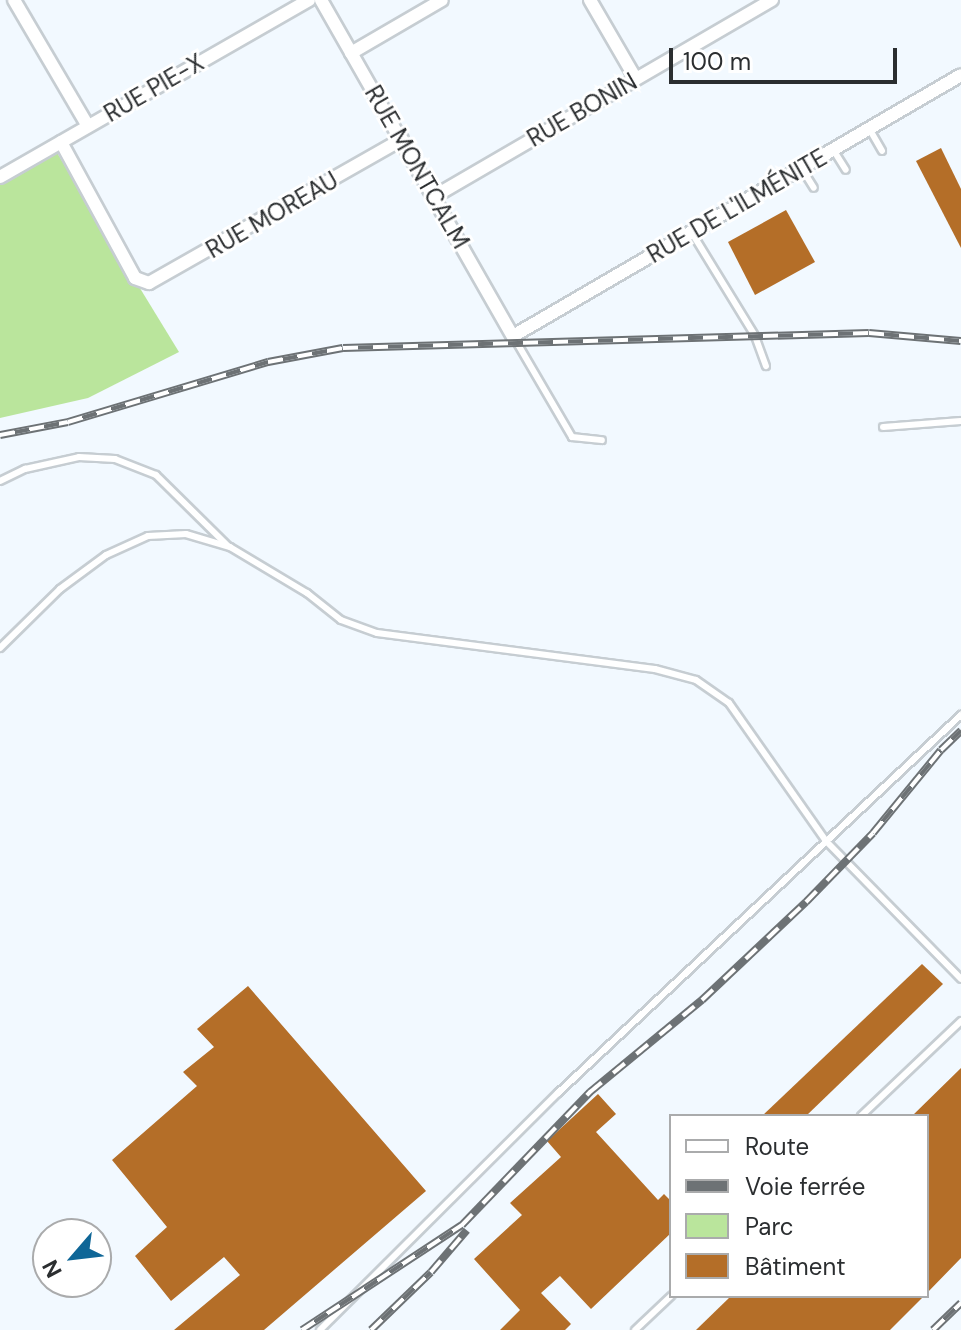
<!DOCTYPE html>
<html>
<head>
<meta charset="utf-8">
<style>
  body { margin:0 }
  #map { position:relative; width:961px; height:1330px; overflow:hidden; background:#f2f9ff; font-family:"DM Sans",sans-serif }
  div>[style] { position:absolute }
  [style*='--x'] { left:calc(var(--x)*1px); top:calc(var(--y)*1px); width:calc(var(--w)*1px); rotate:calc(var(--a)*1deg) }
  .green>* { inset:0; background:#bae59c }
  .building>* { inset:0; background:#b46e28 }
  .roads { filter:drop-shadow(2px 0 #c6cdd2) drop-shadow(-2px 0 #c6cdd2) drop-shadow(0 2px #c6cdd2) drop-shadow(0 -2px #c6cdd2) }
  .lane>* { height:6px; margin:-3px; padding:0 3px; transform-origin:3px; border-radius:3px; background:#fff }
  .street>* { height:12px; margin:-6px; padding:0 6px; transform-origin:6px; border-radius:6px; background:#fff }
  .rail>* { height:8px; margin-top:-4px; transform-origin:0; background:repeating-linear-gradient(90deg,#fff 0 15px,#6d7275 0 30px); box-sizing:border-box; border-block:2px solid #6d7275 }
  span { translate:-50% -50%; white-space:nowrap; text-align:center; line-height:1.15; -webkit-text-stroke:6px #fff; paint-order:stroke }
  .street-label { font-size:24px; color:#2b2e30 }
  .legend { position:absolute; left:669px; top:1114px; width:260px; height:184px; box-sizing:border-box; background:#fff; border:2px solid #aaabac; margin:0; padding:10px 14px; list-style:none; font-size:24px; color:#2b2e30 }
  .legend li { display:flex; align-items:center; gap:16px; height:40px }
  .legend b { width:40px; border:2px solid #aaabac }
  .north { position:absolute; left:32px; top:1218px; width:80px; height:80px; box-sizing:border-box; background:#fff; border:2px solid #aaabac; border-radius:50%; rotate:242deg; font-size:22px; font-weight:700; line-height:32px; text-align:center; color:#2b2e30 }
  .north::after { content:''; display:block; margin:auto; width:28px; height:36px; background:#0f6697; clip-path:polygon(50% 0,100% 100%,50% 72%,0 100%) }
  .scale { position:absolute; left:669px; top:48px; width:228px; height:36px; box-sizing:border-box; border:4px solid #2b2e30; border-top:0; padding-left:10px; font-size:24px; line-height:28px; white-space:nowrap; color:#2b2e30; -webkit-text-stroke:6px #fff; paint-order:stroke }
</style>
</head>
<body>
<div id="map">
  <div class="green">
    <i style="clip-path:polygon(53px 146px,179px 352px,88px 398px,0 418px,0 178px)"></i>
  </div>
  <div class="building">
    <i style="clip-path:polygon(941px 148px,961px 189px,961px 248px,916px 161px)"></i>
    <i style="clip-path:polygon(786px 210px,815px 262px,755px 295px,728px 242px)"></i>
    <i style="clip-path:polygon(922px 964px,943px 984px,806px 1116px,762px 1116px)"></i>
    <i style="clip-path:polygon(248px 986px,426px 1191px,264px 1330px,174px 1330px,240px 1275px,224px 1257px,171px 1301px,135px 1256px,167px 1227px,112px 1160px,197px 1086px,183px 1072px,214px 1047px,197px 1029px)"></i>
    <i style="clip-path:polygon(961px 1068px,961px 1258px,927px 1293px,927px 1116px,912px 1116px)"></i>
    <i style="clip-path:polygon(598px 1094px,616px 1114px,596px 1132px,658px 1200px,664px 1194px,671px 1201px,671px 1233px,591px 1309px,560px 1276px,541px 1293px,571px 1324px,565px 1330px,500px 1330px,520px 1310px,474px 1259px,522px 1215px,510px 1203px,561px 1157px,547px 1141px)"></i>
    <i style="clip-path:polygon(731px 1296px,924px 1296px,890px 1330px,696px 1330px)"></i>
  </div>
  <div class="roads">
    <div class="lane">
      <i style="--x:870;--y:130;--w:24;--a:60"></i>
      <i style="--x:834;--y:151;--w:22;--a:58"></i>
      <i style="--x:802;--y:169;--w:22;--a:58"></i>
      <i style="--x:692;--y:233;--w:121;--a:58.5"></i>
      <i style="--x:755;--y:336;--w:32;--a:70"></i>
      <i style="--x:513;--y:336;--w:117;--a:59.7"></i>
      <i style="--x:572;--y:437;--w:30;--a:6"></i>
      <i style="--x:883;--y:427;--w:78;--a:-4.4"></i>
      <i style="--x:0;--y:481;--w:28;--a:-26"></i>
      <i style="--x:25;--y:469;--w:55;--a:-12.5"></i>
      <i style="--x:79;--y:457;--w:36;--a:3"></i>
      <i style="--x:115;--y:459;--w:44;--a:21.3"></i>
      <i style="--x:156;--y:475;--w:100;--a:44.6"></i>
      <i style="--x:0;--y:648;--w:84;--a:-44.5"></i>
      <i style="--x:60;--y:589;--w:57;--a:-36.5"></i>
      <i style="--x:106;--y:555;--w:46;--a:-24.3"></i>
      <i style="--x:148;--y:536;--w:38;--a:-3"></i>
      <i style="--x:186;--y:534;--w:46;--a:16.5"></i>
      <i style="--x:230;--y:547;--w:90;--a:30.9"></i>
      <i style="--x:307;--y:593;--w:43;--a:38.5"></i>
      <i style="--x:341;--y:620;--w:38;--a:20"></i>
      <i style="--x:377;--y:633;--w:280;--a:7.4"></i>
      <i style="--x:655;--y:669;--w:42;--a:15"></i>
      <i style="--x:696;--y:680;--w:40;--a:34.9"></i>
      <i style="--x:729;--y:703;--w:169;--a:54.9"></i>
      <i style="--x:826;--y:841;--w:193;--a:45.6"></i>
      <i style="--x:861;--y:1116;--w:138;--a:-43.5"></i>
      <i style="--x:320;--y:1330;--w:336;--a:-44.9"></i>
      <i style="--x:558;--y:1093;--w:553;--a:-43.17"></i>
      <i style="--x:635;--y:1330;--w:50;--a:-43.4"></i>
    </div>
    <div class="street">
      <i style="--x:14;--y:0;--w:146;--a:59.6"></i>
      <i style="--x:321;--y:0;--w:387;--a:60.3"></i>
      <i style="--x:513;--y:336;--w:518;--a:-30.22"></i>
      <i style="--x:590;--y:0;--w:91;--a:59.8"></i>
      <i style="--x:351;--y:53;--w:105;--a:-30.2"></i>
      <i style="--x:61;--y:142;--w:155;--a:61.4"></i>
      <i style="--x:135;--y:278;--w:15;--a:20"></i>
      <i style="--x:149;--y:283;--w:291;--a:-29.6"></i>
      <i style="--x:0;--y:177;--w:356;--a:-29.8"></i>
      <i style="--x:435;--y:196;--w:390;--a:-30.2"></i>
    </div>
  </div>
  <div class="rail">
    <i style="--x:0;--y:435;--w:69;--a:-10.8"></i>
    <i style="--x:68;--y:422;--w:209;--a:-16.7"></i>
    <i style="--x:268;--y:362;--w:76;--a:-10.6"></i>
    <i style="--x:343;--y:348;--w:526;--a:-1.63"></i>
    <i style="--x:869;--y:333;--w:92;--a:5"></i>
    <i style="--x:302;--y:1330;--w:191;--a:-33.3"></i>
    <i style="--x:462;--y:1225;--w:185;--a:-46.1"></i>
    <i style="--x:590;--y:1092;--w:145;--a:-39.4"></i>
    <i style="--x:702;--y:1000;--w:143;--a:-43.3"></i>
    <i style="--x:806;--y:902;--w:96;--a:-45.8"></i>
    <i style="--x:873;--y:833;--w:107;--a:-50.7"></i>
    <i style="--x:941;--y:750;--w:28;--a:-44"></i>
    <i style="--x:371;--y:1330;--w:83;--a:-44"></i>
    <i style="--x:431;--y:1272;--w:55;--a:-49.4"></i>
    <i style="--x:933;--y:1330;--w:39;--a:-44"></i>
  </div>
  <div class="street-label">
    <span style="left:154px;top:88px;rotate:-30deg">RUE PIE-X</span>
    <span style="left:582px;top:110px;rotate:-30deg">RUE BONIN</span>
    <span style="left:417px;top:167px;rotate:60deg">RUE MONTCALM</span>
    <span style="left:737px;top:206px;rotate:-30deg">RUE DE L'ILMÉNITE</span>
    <span style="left:272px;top:215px;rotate:-30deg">RUE MOREAU</span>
  </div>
  <ul class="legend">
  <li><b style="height:10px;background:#fff"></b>Route</li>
  <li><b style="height:10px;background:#6d7275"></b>Voie ferrée</li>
  <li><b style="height:22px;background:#bae59c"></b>Parc</li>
  <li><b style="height:22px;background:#b46e28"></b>Bâtiment</li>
  </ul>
  <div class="north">N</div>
  <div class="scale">100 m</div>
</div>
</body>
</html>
